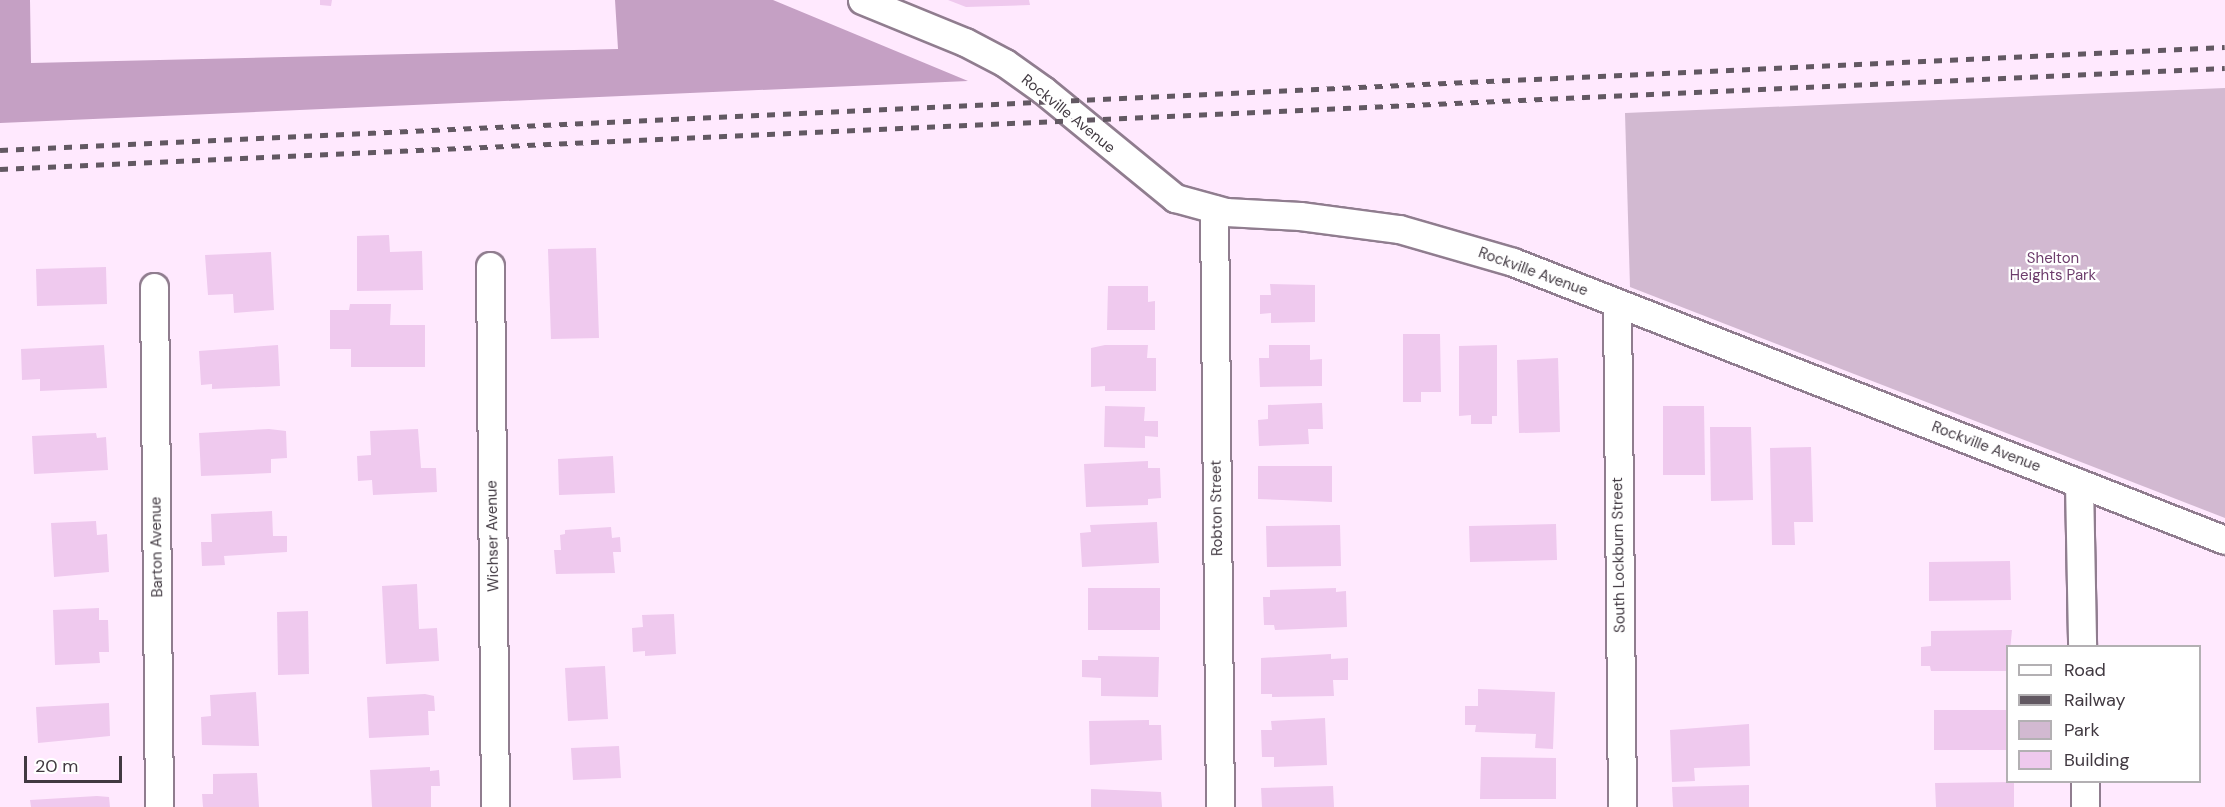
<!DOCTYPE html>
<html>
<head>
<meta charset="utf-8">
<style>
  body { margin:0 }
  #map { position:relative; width:2225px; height:807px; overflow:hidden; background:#ffe9fe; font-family:"DM Sans",sans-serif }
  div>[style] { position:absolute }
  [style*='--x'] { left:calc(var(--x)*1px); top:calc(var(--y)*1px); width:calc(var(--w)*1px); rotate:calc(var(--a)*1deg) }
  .green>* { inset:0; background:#d2b9d1 }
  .forest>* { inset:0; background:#c5a0c4 }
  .building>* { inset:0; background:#efc9ee }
  .roads { filter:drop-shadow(2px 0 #907d8f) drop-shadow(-2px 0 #907d8f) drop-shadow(0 2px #907d8f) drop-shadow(0 -2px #907d8f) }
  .minor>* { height:27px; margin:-13.5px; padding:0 13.5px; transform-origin:13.5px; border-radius:13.5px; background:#fff }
  .rail>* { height:4.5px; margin-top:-2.25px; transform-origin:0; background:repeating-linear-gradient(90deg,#625862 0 8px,transparent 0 16px) }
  span { translate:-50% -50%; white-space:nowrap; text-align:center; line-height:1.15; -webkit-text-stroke:4.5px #fff; paint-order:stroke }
  .street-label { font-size:15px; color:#413941 }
  .park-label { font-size:15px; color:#6d3d6c }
  .legend { position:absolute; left:2006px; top:645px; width:195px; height:138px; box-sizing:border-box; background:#fff; border:2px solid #b3b0b3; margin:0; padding:8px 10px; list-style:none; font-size:18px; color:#413941 }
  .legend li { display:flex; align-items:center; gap:12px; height:30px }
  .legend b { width:30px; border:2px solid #b3b0b3 }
  .scale { position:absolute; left:24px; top:756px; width:98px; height:27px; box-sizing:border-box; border:3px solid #413941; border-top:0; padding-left:8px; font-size:18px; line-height:21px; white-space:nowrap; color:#413941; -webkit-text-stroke:4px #fff; paint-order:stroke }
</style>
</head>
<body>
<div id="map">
  <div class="green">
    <i style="clip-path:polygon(2225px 88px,2225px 518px,1630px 287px,1625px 113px)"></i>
  </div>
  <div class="forest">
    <i style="clip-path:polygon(0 0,30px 0,31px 63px,618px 49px,615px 0,773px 0,968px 81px,0 123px)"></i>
  </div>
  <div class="building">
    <i style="clip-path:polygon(320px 0,332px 0,331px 6px,320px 5px)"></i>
    <i style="clip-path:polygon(948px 0,1029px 0,1030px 5px,966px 7px)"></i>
    <i style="clip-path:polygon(389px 235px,390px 252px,422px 251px,423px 290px,357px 291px,357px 236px)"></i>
    <i style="clip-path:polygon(596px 248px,599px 338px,551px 339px,548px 249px)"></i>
    <i style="clip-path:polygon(271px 252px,274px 310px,234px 313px,233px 294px,208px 295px,205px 255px)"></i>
    <i style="clip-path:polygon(106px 267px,107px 304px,37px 306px,36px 269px)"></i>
    <i style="clip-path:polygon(1270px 284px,1315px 285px,1315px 322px,1271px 323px,1271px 313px,1260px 314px,1260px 295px,1271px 295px)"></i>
    <i style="clip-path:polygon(1108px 286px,1148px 286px,1148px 302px,1155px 301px,1155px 330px,1107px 330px)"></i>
    <i style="clip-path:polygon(350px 304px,391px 304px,390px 325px,425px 325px,425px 367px,351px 367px,351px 349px,330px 349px,330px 310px,349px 310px)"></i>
    <i style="clip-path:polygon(1403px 334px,1440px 334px,1441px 392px,1421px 392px,1421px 402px,1403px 402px)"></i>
    <i style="clip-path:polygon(104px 345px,107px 388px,40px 391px,40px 379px,22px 380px,21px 349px)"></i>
    <i style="clip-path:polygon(278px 345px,280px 386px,212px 389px,212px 384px,201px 385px,199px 351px)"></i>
    <i style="clip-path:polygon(1105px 345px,1148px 345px,1147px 358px,1156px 358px,1156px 391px,1105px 391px,1105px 386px,1091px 387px,1091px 348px)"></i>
    <i style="clip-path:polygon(1269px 345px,1310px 345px,1310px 360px,1322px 359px,1322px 386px,1260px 387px,1259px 358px,1269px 358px)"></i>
    <i style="clip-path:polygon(1497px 345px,1497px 416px,1492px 416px,1492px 424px,1471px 424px,1471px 415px,1459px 416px,1459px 346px)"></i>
    <i style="clip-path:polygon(1558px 358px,1560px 432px,1519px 433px,1517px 360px)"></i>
    <i style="clip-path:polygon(1322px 403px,1323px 429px,1308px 429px,1309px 444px,1259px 446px,1258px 420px,1268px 419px,1268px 405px)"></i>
    <i style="clip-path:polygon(1105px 406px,1145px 407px,1144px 421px,1158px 421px,1158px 437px,1145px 436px,1145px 448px,1104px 447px)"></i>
    <i style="clip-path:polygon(1663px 406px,1704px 406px,1705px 475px,1663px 475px)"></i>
    <i style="clip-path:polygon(1710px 427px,1751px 427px,1753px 500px,1711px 501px)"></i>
    <i style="clip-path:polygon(269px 429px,286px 431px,287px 458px,271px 459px,271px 473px,201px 476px,199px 433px)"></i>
    <i style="clip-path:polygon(418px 429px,421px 468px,436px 468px,437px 492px,373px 495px,372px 480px,358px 481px,357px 456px,371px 455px,370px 431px)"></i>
    <i style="clip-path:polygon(96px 433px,97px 438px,106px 437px,108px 470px,34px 474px,32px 436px)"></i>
    <i style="clip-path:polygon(1811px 447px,1813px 522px,1794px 522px,1795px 545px,1772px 545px,1770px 448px)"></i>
    <i style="clip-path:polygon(613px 456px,615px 493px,559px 495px,558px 459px)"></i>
    <i style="clip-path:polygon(1148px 461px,1148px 468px,1160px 468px,1161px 498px,1148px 499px,1148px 505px,1086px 507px,1084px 464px)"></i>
    <i style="clip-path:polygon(1258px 466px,1332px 466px,1332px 502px,1258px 499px)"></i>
    <i style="clip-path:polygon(272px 511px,273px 536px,287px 536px,287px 552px,224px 556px,225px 565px,202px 566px,201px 542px,212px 542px,211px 514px)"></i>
    <i style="clip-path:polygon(96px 521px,97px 535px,107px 534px,109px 572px,54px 577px,51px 523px)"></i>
    <i style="clip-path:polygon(1157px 522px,1159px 563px,1082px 567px,1080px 533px,1091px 532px,1090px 525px)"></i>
    <i style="clip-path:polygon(1556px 524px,1557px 560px,1470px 562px,1469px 526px)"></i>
    <i style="clip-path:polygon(1340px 525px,1341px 566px,1267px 567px,1266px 526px)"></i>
    <i style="clip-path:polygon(611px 527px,612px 538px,620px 537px,621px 552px,613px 552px,615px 573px,556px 574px,554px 550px,561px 550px,560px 535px,565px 534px,565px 530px)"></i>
    <i style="clip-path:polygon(2010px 561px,2011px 600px,1929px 601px,1929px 562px)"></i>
    <i style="clip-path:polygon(417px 584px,419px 629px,437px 628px,439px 661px,386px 664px,382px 586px)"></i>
    <i style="clip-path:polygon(1088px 588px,1160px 588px,1160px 630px,1088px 630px)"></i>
    <i style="clip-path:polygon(1336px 588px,1336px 592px,1346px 591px,1347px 627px,1275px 630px,1274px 625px,1264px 625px,1263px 597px,1270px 597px,1270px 590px)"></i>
    <i style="clip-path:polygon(99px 608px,99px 620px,108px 620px,109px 652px,99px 652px,100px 663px,55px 665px,53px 610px)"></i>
    <i style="clip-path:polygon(308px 611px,309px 674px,278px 675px,277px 612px)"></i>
    <i style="clip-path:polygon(674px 614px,676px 654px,645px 656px,645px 651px,633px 652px,632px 628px,643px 627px,642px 615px)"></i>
    <i style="clip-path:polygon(2012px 630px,2008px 671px,1931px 671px,1930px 666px,1921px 666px,1921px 647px,1931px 646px,1931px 631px)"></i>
    <i style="clip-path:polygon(1331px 654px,1331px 659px,1348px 658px,1348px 680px,1333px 680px,1334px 696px,1272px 697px,1272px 694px,1261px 694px,1261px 658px)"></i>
    <i style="clip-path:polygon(1098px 656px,1159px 657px,1158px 697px,1101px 696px,1101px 678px,1082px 677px,1082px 660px,1098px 660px)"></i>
    <i style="clip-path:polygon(605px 666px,608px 719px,568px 721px,565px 668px)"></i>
    <i style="clip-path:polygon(1478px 689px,1555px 692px,1553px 749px,1535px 748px,1536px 734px,1475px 732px,1476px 725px,1465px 725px,1465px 706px,1478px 706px)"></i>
    <i style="clip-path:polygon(256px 692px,259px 746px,202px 745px,201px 717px,211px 716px,210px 695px)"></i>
    <i style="clip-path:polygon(425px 694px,434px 696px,435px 711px,428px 711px,429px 735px,369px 738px,367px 697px)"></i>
    <i style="clip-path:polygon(109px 703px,110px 736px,38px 743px,36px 707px)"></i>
    <i style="clip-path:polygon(1934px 710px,2008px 710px,2008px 750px,1934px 750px)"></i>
    <i style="clip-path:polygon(1325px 718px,1327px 765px,1274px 767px,1274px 757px,1262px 757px,1261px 730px,1272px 730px,1271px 721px)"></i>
    <i style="clip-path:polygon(1149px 720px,1149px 725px,1161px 725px,1162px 760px,1090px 765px,1089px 721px)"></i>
    <i style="clip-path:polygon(1749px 724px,1750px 766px,1694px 768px,1695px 781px,1672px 782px,1670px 730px)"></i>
    <i style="clip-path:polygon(619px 746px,621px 778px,573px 780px,571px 748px)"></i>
    <i style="clip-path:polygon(1481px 757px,1556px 758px,1556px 799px,1480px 799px)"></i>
    <i style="clip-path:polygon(430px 767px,430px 771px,439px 770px,440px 786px,431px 786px,431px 807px,372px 807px,370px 770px)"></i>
    <i style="clip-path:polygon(257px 773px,259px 807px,203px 807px,202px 794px,213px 794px,213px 774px)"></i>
    <i style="clip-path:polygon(2014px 782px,2014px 807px,1936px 807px,1935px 783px)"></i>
    <i style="clip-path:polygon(1749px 785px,1749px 807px,1673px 807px,1672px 787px)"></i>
    <i style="clip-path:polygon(1333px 786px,1334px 807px,1262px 807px,1261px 788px)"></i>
    <i style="clip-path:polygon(1091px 789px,1161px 792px,1162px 807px,1091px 807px)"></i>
    <i style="clip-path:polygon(97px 796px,109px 797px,110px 807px,31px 807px,30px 800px)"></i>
  </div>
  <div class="roads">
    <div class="minor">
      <i style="--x:862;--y:0;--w:111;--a:22.2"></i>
      <i style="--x:965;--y:42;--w:45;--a:27.7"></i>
      <i style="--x:1005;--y:63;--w:47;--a:35.4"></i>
      <i style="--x:1043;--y:90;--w:171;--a:39.3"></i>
      <i style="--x:1175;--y:198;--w:53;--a:15.4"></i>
      <i style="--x:1226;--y:212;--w:74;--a:3.1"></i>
      <i style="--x:1300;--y:216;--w:100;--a:7.5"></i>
      <i style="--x:1399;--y:229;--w:119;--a:16.1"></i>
      <i style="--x:1513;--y:262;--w:764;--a:21.33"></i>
      <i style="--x:1214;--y:209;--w:598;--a:89.43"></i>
      <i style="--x:490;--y:266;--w:541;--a:89.47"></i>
      <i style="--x:154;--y:287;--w:520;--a:89.45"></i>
      <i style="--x:1617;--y:303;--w:504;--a:89.43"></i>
      <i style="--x:2079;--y:483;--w:163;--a:88.9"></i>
      <i style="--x:2085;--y:782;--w:25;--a:90"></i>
    </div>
  </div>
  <div class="rail">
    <i style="--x:0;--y:150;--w:2227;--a:-2.65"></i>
    <i style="--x:0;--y:169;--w:2227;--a:-2.6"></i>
  </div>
  <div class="street-label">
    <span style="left:1068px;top:114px;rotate:39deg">Rockville Avenue</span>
    <span style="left:1533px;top:272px;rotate:20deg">Rockville Avenue</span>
    <span style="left:1986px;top:447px;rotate:21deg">Rockville Avenue</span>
    <span style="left:1217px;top:508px;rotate:-91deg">Robton Street</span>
    <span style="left:493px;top:536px;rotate:-91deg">Wichser Avenue</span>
    <span style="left:157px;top:547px;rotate:-91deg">Barton Avenue</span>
    <span style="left:1619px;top:555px;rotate:-91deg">South Lockburn Street</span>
  </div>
  <div class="park-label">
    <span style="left:2053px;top:267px">Shelton<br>Heights Park</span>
  </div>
  <ul class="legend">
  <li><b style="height:8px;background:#fff"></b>Road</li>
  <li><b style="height:8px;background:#625862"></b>Railway</li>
  <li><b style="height:16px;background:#d2b9d1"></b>Park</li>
  <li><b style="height:16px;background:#efc9ee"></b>Building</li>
  </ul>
  <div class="scale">20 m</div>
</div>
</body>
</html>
